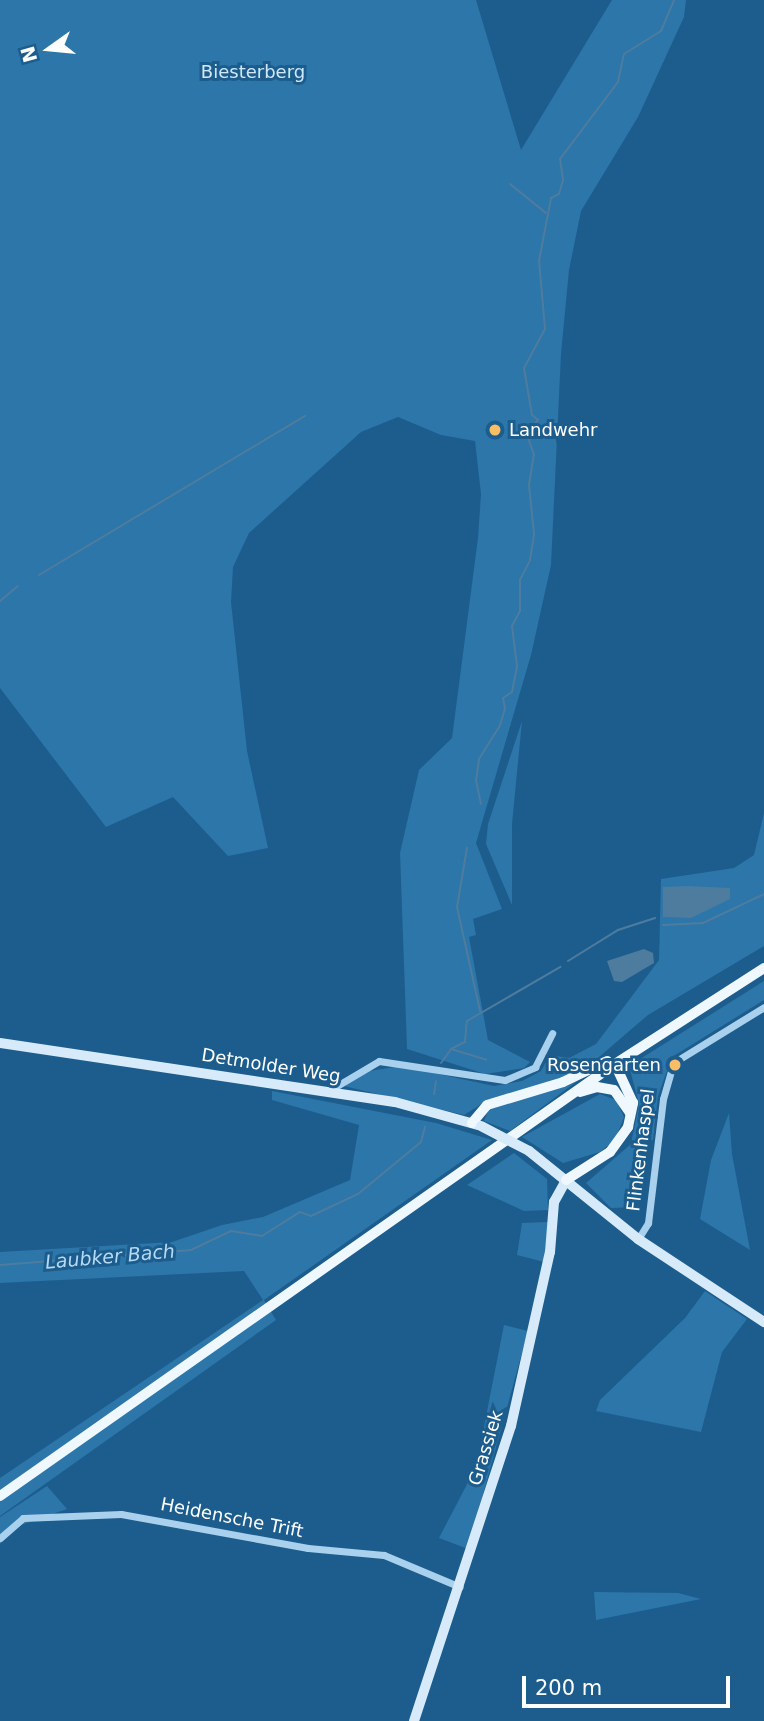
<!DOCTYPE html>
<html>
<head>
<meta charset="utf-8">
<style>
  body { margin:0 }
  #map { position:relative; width:764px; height:1721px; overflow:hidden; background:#1c5d8d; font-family:"DejaVu Sans",sans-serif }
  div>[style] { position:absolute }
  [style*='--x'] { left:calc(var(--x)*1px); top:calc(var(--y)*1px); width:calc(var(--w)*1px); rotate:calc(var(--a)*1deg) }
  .green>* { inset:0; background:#2c76a9 }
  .water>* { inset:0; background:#4e7c9e }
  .stream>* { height:2px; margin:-1px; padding:0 1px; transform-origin:1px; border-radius:1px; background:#4e7c9e }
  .street>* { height:7px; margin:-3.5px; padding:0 3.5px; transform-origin:3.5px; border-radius:3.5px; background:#a9d1ed }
  .secondary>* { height:10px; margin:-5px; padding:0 5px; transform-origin:5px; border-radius:5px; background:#d6eaf9 }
  .primary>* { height:10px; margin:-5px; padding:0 5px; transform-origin:5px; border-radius:5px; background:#eff7ff }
  .secondary-bridge>* { height:10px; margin:-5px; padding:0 5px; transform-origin:5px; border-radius:5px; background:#d6eaf9 }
  .dots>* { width:19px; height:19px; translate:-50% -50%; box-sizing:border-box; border:4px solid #1c5d8d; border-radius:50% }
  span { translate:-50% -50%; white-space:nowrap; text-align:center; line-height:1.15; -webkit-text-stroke:6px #1c5d8d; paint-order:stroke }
  .park-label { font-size:18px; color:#cfe8f9 }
  .poi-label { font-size:18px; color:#fff }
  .left { translate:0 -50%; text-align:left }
  .right { translate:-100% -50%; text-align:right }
  .street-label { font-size:18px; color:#fff }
  .water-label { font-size:19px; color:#b5daf4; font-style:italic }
  .north { position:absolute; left:14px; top:14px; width:70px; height:70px; -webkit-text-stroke:5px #1c5d8d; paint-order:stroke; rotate:255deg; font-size:19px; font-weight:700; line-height:28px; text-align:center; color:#fff }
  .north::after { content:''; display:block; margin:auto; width:24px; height:32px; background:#fff; clip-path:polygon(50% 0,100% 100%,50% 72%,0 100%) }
  .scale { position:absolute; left:522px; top:1676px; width:208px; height:32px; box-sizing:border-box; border:4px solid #fff; border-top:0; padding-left:9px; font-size:21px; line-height:24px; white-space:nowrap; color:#fff; -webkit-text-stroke:5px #1c5d8d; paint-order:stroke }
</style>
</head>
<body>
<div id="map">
  <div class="green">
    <i style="clip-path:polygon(0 0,476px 0,521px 150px,612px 0,686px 0,684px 17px,638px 117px,581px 211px,569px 270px,561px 354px,551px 565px,531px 655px,476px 843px,502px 909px,473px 919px,476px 935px,469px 937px,488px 1040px,530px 1062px,524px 1068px,485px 1074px,407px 1049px,400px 853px,419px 770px,452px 738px,478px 538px,481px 494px,475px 441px,441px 435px,398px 417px,361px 432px,249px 533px,233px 567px,231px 602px,247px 751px,268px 848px,228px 856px,173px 797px,106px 827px,0 688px)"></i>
    <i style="clip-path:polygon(522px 721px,512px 824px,512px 905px,486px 844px,488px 824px)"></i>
    <i style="clip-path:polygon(764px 813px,764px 946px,648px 1015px,592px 1063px,564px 1079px,488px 1100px,464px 1115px,344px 1086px,363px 1072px,401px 1066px,494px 1086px,522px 1081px,541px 1071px,550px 1055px,569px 1058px,596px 1044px,659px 960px,661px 879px,734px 868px,754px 855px)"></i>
    <i style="clip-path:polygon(764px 981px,764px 1000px,672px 1057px,658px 1096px,653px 1140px,649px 1140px,642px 1155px,635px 1207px,611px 1208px,586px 1183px,631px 1144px,639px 1104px,629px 1066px)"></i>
    <i style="clip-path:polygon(580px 1079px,510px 1131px,484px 1121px,489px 1108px)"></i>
    <i style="clip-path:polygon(272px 1091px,436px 1123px,492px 1140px,264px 1300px,276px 1320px,0 1516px,0 1478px,263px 1300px,244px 1271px,0 1283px,0 1252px,172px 1242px,222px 1225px,263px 1217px,350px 1180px,359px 1125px,272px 1100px)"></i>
    <i style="clip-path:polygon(600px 1094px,616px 1100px,624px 1117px,615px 1140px,600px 1152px,563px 1163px,522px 1137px)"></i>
    <i style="clip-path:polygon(729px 1113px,732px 1154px,750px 1250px,700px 1219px,711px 1160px)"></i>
    <i style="clip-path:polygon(514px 1153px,547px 1179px,548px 1210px,524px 1211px,467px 1185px)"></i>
    <i style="clip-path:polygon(548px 1222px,544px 1262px,517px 1255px,522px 1223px)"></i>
    <i style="clip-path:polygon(705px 1291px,747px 1319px,722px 1352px,701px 1432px,596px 1411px,600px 1400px,685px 1318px)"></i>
    <i style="clip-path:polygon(504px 1325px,528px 1331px,468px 1549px,439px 1538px,476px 1467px)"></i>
    <i style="clip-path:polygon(47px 1486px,67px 1509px,18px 1526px,0 1544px,0 1517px)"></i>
    <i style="clip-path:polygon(594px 1592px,678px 1593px,701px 1599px,596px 1620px)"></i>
  </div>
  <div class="water">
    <i style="clip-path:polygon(687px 886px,730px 888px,730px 899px,691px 918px,663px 917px,663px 887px)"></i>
    <i style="clip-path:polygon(644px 949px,653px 953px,654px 963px,622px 982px,614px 981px,607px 961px)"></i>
  </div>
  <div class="stream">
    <i style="--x:510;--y:184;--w:46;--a:38.9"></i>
    <i style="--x:39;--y:575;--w:310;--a:-30.9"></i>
    <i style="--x:0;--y:601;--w:23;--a:-40"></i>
    <i style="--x:481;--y:804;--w:24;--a:-102"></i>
    <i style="--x:476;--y:781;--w:22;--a:-82"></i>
    <i style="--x:479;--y:759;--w:40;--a:-58"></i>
    <i style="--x:500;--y:725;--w:17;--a:-73"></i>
    <i style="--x:505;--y:709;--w:11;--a:-100"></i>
    <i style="--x:503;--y:698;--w:11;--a:-34"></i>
    <i style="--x:512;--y:692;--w:26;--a:-79"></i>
    <i style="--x:517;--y:666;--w:40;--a:-97.1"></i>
    <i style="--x:512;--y:626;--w:17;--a:-62"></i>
    <i style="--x:520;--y:611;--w:31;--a:-90"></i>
    <i style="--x:520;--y:580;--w:22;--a:-63"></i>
    <i style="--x:530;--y:560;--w:26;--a:-81"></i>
    <i style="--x:534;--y:534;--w:49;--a:-95.8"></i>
    <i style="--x:529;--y:485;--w:30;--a:-81"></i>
    <i style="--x:534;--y:455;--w:21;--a:-109"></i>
    <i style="--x:527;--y:435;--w:19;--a:-54"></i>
    <i style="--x:538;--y:420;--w:8;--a:-140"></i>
    <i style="--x:532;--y:415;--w:48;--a:-99.7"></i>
    <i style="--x:524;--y:368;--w:44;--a:-61.7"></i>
    <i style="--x:545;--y:329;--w:68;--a:-95"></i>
    <i style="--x:539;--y:261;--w:64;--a:-79.2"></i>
    <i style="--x:551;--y:198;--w:9;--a:-27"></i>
    <i style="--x:559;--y:194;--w:15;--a:-74"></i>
    <i style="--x:563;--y:180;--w:21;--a:-98"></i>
    <i style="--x:560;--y:159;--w:96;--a:-53"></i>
    <i style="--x:618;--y:82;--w:29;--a:-78"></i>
    <i style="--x:624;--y:54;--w:44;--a:-31.9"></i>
    <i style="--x:661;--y:31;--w:34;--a:-67"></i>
    <i style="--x:467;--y:848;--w:60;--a:99.6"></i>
    <i style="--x:457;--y:907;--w:107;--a:77.5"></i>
    <i style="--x:663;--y:925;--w:40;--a:-2.9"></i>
    <i style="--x:703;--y:923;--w:68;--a:-25.4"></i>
    <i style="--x:568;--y:961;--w:59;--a:-31.8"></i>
    <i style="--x:618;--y:930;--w:39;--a:-18"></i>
    <i style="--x:451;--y:1049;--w:37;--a:17"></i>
    <i style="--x:441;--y:1063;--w:17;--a:-54"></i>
    <i style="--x:451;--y:1049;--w:16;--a:-27"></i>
    <i style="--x:465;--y:1042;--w:21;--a:-85"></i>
    <i style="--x:467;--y:1021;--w:108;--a:-30.1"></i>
    <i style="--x:434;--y:1094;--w:13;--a:-81"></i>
    <i style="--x:0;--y:1265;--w:192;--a:-4.5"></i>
    <i style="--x:191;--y:1250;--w:44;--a:-25.4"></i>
    <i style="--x:231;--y:1231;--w:31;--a:9"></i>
    <i style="--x:262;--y:1236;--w:45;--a:-32.3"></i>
    <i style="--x:300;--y:1212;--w:12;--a:20"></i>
    <i style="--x:311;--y:1216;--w:52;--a:-25.1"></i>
    <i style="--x:358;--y:1194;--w:82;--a:-39.5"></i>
    <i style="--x:421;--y:1142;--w:16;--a:-75"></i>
  </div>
  <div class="street">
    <i style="--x:334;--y:1093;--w:6;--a:-81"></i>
    <i style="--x:335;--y:1087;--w:51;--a:-30.6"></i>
    <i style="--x:379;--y:1061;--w:127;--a:8.6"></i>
    <i style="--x:505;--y:1080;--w:33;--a:-23"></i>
    <i style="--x:535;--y:1067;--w:38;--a:-63"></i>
    <i style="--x:638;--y:1239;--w:19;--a:-58"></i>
    <i style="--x:648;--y:1223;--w:125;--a:-83.1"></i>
    <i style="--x:663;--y:1099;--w:37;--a:-74"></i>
    <i style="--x:673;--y:1063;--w:107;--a:-31.6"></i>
    <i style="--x:0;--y:1538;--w:30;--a:-41"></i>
    <i style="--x:23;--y:1518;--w:98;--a:-2.3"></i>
    <i style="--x:121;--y:1514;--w:190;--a:10.3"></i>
    <i style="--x:308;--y:1548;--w:76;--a:5.3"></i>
    <i style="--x:384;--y:1555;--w:82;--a:22.8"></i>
  </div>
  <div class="secondary">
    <i style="--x:0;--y:1043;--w:399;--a:8.5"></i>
    <i style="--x:395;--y:1102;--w:86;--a:15.5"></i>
    <i style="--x:529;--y:1151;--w:140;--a:38.9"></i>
    <i style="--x:638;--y:1239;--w:151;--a:33.4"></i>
    <i style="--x:414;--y:1721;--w:311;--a:-71.8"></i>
    <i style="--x:511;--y:1426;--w:178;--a:-77.4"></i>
    <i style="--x:550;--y:1252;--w:50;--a:-85.4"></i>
    <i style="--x:554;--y:1202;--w:25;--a:-61"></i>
  </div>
  <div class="primary">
    <i style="--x:580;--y:1092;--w:18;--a:-16"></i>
    <i style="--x:597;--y:1087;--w:17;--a:10"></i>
    <i style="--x:614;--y:1090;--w:28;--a:55"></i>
    <i style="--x:472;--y:1123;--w:23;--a:-50"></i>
    <i style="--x:487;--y:1105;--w:79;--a:-16.8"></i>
    <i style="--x:563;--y:1082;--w:49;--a:-25.5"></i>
    <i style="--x:566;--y:1180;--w:52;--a:-32.5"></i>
    <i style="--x:610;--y:1152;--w:31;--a:-54"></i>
    <i style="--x:628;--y:1127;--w:25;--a:-78"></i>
    <i style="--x:633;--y:1103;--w:43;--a:-114.8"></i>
    <i style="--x:0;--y:1496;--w:752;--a:-35.09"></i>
    <i style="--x:615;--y:1064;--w:177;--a:-32.8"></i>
  </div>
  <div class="secondary-bridge">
    <i style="--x:481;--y:1126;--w:54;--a:27.5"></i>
  </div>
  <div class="dots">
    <i style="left:495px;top:430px;background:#fdbd67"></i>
    <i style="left:675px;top:1065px;background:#fdbd67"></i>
  </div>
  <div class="park-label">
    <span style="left:253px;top:72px">Biesterberg</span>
  </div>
  <div class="poi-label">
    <span class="left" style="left:509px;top:430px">Landwehr</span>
    <span class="right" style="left:661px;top:1065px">Rosengarten</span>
  </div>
  <div class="street-label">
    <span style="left:271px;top:1066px;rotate:9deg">Detmolder Weg</span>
    <span style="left:641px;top:1150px;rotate:-83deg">Flinkenhaspel</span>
    <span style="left:486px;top:1448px;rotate:-73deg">Grassiek</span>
    <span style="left:232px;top:1518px;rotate:11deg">Heidensche Trift</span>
  </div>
  <div class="water-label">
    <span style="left:110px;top:1257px;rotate:-5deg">Laubker Bach</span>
  </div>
  <div class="north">N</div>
  <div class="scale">200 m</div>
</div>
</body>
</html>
